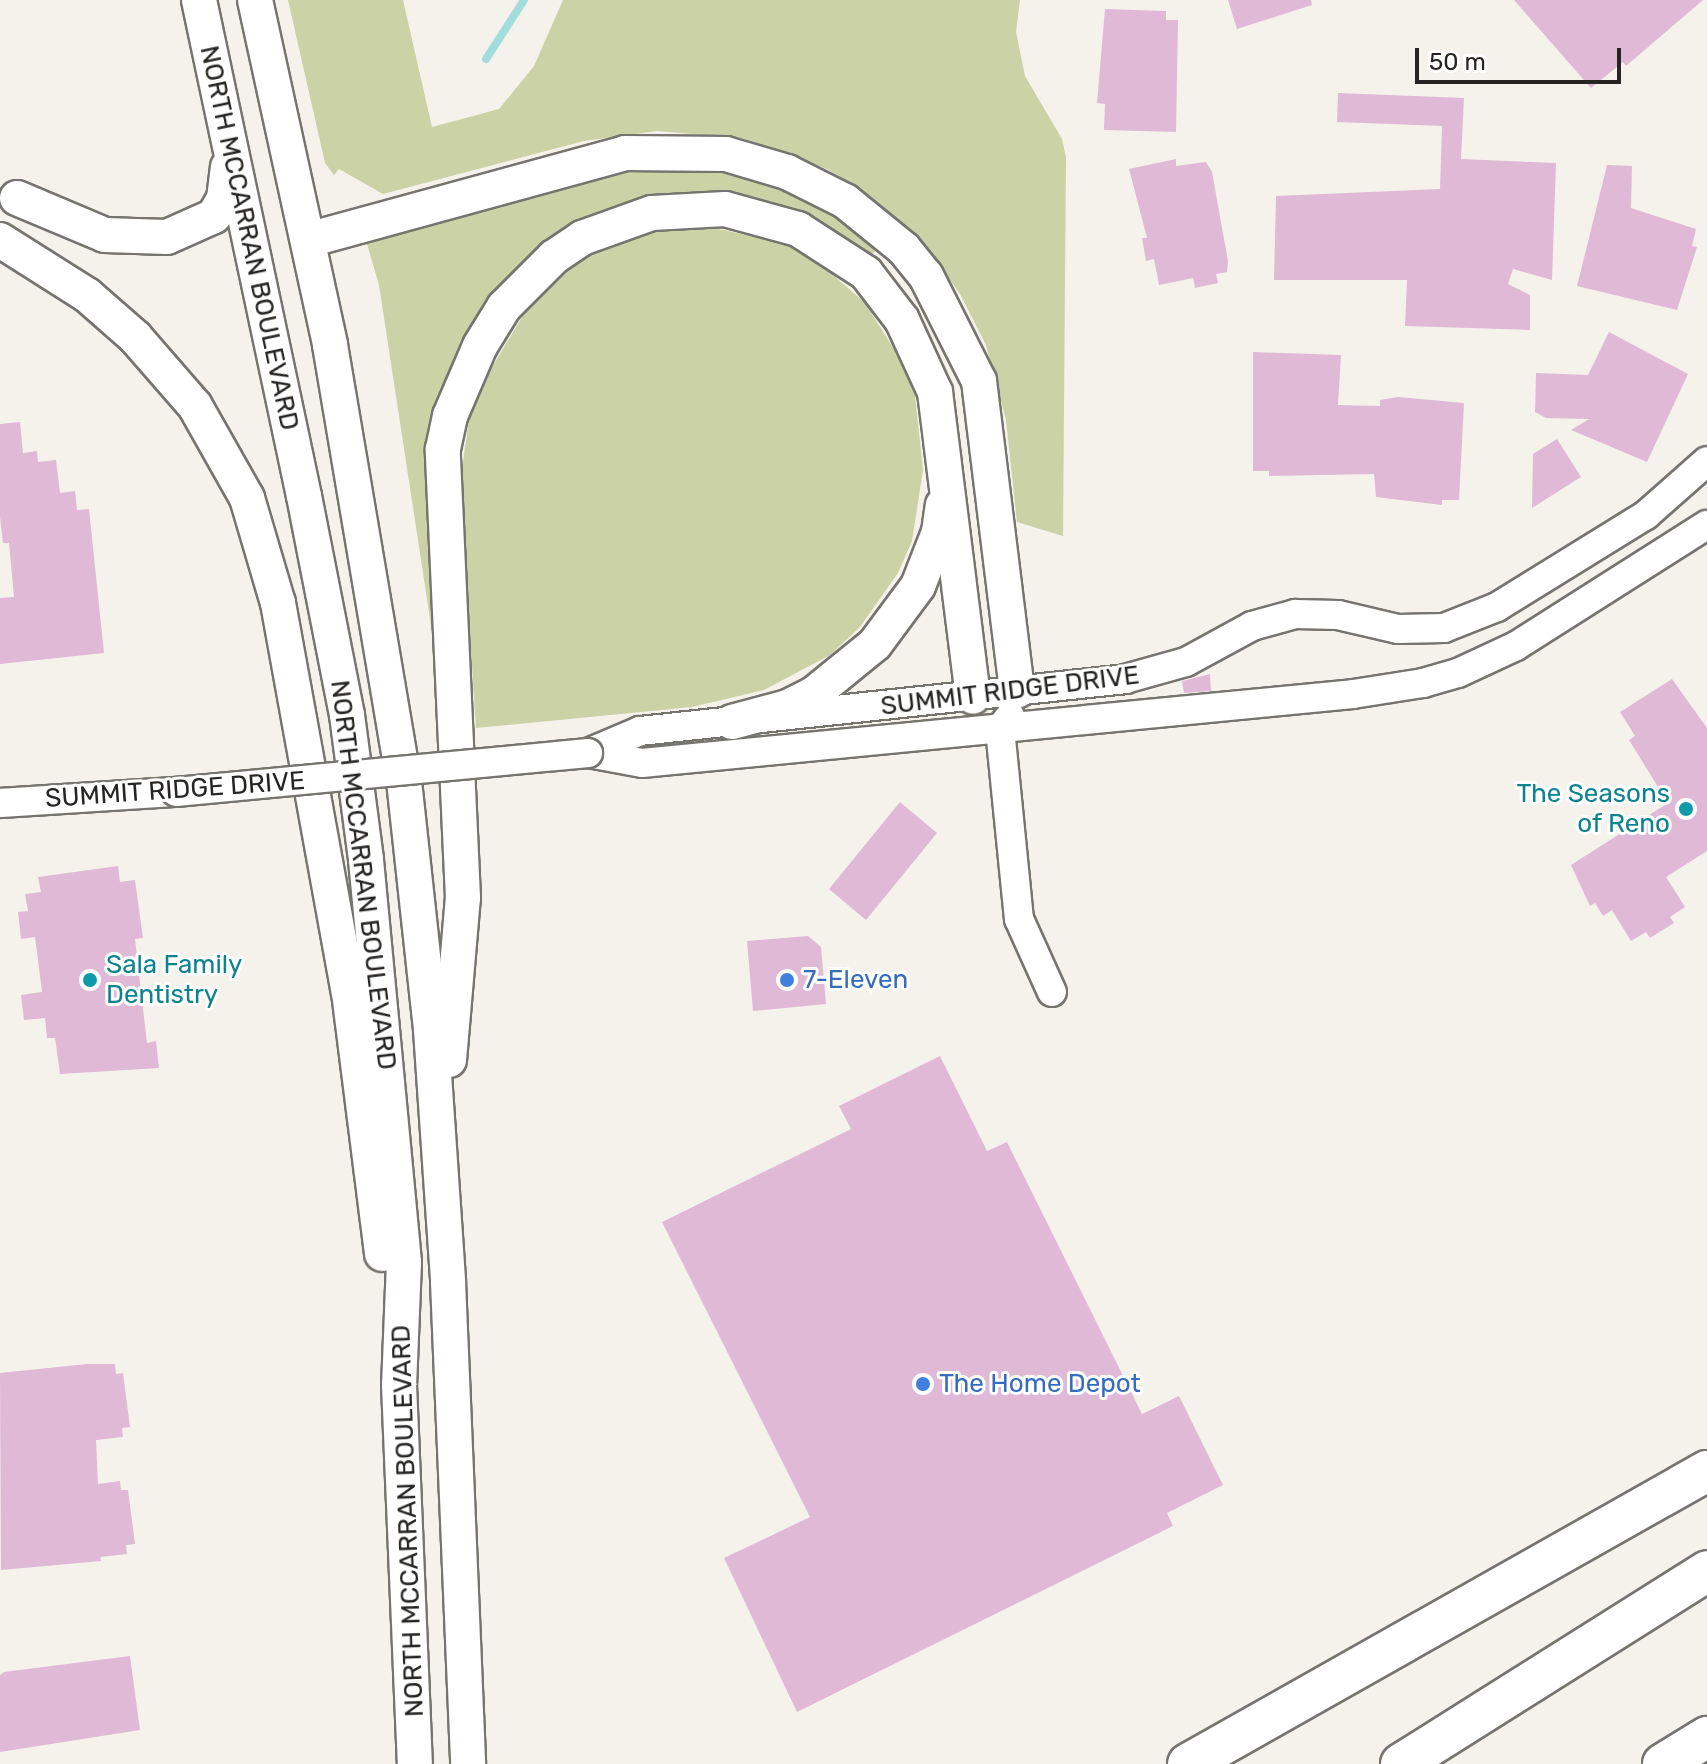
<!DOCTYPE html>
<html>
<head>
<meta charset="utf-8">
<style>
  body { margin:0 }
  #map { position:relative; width:1707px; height:1764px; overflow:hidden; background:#f5f2ec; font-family:Rubik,sans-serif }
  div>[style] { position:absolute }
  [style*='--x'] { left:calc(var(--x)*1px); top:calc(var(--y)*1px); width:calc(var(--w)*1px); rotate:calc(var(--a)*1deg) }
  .green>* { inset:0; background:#cad2a6 }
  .stream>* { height:8px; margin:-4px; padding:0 4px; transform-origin:4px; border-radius:4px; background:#a2ddde }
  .building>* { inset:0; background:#e0b9d7 }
  .roads { filter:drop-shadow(2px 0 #76746f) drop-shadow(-2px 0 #76746f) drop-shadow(0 2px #76746f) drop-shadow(0 -2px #76746f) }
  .minor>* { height:28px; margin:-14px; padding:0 14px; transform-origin:14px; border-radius:14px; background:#fff }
  .major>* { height:34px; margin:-17px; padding:0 17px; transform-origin:17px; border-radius:17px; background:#fff }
  .highway>* { height:40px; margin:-20px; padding:0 20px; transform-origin:20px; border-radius:20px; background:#fff }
  .bridges { filter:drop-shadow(2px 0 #76746f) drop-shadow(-2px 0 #76746f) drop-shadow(0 2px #76746f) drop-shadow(0 -2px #76746f) }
  .minor-bridge>* { height:28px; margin:-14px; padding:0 14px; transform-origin:14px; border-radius:14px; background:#fff }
  .dots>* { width:22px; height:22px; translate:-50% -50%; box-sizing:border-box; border:4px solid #fff; border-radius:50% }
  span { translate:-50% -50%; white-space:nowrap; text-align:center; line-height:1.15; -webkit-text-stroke:6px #fff; paint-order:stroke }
  .street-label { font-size:26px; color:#262523 }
  .culture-label { font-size:26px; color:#0d838f }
  .right { translate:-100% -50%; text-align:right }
  .left { translate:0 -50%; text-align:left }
  .shop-label { font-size:26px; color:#366cbe }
  .scale { position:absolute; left:1415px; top:48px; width:206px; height:36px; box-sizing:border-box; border:4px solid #262523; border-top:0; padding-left:10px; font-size:24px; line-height:28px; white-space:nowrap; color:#262523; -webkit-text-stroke:6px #fff; paint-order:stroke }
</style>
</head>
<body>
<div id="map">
  <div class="green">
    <i style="clip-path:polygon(288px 0,403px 0,432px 127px,499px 109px,534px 66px,563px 0,1020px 0,1016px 32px,1025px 76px,1062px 139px,1066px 157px,1063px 536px,1017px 522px,1006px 420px,986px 345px,960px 294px,934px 257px,864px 191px,827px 169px,742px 138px,657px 131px,584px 141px,383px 194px,339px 169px,334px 175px,325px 163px)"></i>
    <i style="clip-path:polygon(607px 167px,727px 168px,813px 197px,880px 246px,866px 260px,642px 202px,463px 356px,436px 658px,379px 285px,365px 237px)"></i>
    <i style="clip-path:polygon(711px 227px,785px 244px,816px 260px,865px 303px,904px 365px,915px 395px,923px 470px,912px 541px,898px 573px,860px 627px,830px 655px,764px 690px,692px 707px,476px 728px,460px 482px,469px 420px,482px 384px,525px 312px,579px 261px,644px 233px)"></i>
  </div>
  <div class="stream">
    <i style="--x:486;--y:59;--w:70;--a:-57.2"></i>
  </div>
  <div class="building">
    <i style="clip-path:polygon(1228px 0,1311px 0,1312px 5px,1237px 29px)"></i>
    <i style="clip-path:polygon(1514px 0,1703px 0,1626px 66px,1623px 62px,1591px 88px)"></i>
    <i style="clip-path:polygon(1105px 9px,1166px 11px,1166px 20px,1178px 20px,1176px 132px,1104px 130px,1105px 104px,1097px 103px)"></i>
    <i style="clip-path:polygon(1338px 93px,1464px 98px,1461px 159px,1556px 163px,1552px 280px,1513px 269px,1508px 284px,1530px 295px,1530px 330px,1405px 326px,1407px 280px,1274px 280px,1276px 196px,1440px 189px,1442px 126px,1337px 122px)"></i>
    <i style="clip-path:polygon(1176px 159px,1176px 166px,1206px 162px,1212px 172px,1228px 261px,1227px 272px,1216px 274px,1218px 283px,1195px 288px,1193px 278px,1159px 285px,1154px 259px,1146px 261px,1142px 238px,1147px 238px,1129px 169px)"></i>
    <i style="clip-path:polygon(1607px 165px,1632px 166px,1631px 208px,1696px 229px,1692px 246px,1697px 247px,1677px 310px,1577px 286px)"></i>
    <i style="clip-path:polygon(1609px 332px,1688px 374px,1647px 462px,1571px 430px,1589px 419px,1546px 418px,1535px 412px,1536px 373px,1588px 375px)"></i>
    <i style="clip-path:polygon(1253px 352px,1341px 355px,1338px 405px,1380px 406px,1380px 400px,1398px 397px,1464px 403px,1459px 500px,1442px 500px,1442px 505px,1376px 497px,1374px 474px,1269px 476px,1269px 471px,1253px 471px)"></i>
    <i style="clip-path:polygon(20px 422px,23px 453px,37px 451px,38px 462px,56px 460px,60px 493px,75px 491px,77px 510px,89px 509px,104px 653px,0 664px,0 598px,14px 597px,9px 543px,3px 543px,0 517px,0 424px)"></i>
    <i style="clip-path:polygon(1557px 439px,1581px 477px,1532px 508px,1533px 454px)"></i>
    <i style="clip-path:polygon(1210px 674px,1211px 691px,1184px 693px,1182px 681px)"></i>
    <i style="clip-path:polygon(1672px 679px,1707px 728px,1707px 851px,1666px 877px,1685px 907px,1670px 917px,1674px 923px,1650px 938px,1646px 932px,1631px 941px,1612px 910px,1603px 916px,1595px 903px,1590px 906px,1571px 865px,1668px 803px,1629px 740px,1635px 736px,1620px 712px)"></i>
    <i style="clip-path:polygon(900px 802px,937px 833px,866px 920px,829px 889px)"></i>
    <i style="clip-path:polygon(118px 866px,120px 882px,135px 880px,143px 938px,135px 939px,147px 1043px,156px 1041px,159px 1068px,60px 1074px,55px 1038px,47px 1038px,45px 1018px,24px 1020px,21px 995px,42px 992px,35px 937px,21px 939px,18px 912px,28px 911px,25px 894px,41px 892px,38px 877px)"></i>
    <i style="clip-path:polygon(808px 936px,821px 947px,826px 1004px,753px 1011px,747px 941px)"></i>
    <i style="clip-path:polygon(940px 1056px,987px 1151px,1007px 1142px,1142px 1414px,1179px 1396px,1223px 1485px,1167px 1513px,1173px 1526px,797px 1712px,724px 1558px,810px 1517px,662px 1222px,851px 1129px,839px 1106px)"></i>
    <i style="clip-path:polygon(87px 1364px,115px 1364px,116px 1374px,123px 1373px,130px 1427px,122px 1428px,123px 1437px,96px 1440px,98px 1484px,120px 1481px,121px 1490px,128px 1490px,135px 1544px,126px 1545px,127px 1554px,100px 1557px,101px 1561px,1px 1570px,0 1373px)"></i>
    <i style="clip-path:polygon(130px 1656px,140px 1730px,0 1752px,0 1675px,4px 1672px)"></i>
  </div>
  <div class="roads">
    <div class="minor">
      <i style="--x:1010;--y:716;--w:16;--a:128"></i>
      <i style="--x:1000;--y:729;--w:191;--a:84.3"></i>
      <i style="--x:1019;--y:919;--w:80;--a:65.7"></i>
      <i style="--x:588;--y:753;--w:56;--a:-22.9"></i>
      <i style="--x:640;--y:731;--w:488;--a:-6.1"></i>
      <i style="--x:1125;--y:679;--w:63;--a:-15.6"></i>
      <i style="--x:1186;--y:662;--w:75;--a:-28.6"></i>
      <i style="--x:1252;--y:626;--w:45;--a:-15.6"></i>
      <i style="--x:1295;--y:614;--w:43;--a:1.3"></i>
      <i style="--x:1338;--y:615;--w:62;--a:13.1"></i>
      <i style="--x:1398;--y:629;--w:46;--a:-1.2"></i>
      <i style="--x:1444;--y:628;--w:57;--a:-21.6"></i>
      <i style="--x:1497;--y:607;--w:175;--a:-31.7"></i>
      <i style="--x:1646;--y:515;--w:81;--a:-41.5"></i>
      <i style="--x:588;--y:753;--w:55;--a:10.5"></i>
      <i style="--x:642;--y:763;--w:714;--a:-5.54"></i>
      <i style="--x:1353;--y:694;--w:71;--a:-8.9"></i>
      <i style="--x:1423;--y:683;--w:36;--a:-16"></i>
      <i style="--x:1458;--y:673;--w:64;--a:-25"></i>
      <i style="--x:1516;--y:646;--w:226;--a:-32.4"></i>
      <i style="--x:0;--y:803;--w:176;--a:-3.6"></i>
    </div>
    <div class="major">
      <i style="--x:199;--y:0;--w:507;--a:78.05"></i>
      <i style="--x:304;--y:496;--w:223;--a:78.9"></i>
      <i style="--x:347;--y:715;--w:146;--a:82.5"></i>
      <i style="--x:366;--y:860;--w:404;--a:84.6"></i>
      <i style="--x:404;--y:1262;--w:123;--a:92.3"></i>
      <i style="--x:399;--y:1385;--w:379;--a:87.6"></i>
      <i style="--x:255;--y:0;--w:353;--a:77.7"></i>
      <i style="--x:330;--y:345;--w:442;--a:80.4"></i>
      <i style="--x:404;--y:781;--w:250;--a:83.8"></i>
      <i style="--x:431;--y:1030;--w:253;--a:86.1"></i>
      <i style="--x:448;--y:1282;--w:482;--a:87.6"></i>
      <i style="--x:17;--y:198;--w:95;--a:22.8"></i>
      <i style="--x:105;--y:235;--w:62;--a:1.8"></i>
      <i style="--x:167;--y:237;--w:51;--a:-24.1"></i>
      <i style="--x:214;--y:216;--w:20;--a:-60"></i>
      <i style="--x:224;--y:199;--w:32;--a:-83"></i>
      <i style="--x:0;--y:240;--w:103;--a:32.3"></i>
      <i style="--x:87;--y:295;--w:64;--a:41.2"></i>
      <i style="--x:135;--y:337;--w:91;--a:49"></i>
      <i style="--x:195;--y:406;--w:106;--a:60.5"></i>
      <i style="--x:247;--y:498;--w:109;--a:73.6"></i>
      <i style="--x:278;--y:603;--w:395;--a:79.7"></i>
      <i style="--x:349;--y:992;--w:264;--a:82.8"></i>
      <i style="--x:308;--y:240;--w:329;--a:-15.3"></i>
      <i style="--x:625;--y:153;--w:101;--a:0.6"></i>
      <i style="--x:726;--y:154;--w:64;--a:16.4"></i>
      <i style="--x:787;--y:172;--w:65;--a:26.6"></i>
      <i style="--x:845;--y:201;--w:76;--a:39.1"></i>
      <i style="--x:904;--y:249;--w:35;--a:51"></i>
      <i style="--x:926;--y:276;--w:118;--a:63.2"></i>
      <i style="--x:979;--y:381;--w:312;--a:83"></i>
      <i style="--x:732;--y:722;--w:58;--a:-15"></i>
      <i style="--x:788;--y:707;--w:30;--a:-27"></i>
      <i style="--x:815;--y:693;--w:77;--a:-39.2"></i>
      <i style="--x:875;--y:644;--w:72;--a:-53.4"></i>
      <i style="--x:918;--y:586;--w:58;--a:-68.7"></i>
      <i style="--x:939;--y:532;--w:27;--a:-82"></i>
      <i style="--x:449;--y:1060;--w:163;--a:-85.1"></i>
      <i style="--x:463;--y:898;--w:449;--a:-92.6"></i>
      <i style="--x:443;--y:449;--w:34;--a:-78"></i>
      <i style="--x:450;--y:416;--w:76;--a:-66.8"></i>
      <i style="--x:480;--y:346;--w:46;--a:-58.4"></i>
      <i style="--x:504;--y:307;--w:71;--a:-45"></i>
      <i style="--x:554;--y:257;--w:34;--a:-34"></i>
      <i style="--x:582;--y:238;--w:74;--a:-19.7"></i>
      <i style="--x:652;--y:213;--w:73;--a:-3.1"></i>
      <i style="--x:725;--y:209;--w:76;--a:15.3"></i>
      <i style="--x:798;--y:229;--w:81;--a:32.9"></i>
      <i style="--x:866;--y:273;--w:59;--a:52.5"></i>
      <i style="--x:902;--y:320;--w:79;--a:65.4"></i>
      <i style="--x:935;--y:392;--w:307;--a:82.9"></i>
    </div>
    <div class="highway">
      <i style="--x:1188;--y:1764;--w:596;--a:-29.45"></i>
      <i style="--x:1401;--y:1764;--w:362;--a:-32.2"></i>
      <i style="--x:1663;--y:1764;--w:52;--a:-31.5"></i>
    </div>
  </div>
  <div class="bridges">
    <div class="minor-bridge">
      <i style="--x:176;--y:792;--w:414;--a:-5.4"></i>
    </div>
  </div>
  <div class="dots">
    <i style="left:1686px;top:809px;background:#0f9aa8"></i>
    <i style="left:90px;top:980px;background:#0f9aa8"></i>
    <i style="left:787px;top:980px;background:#3f7fe0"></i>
    <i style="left:923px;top:1384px;background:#3f7fe0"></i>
  </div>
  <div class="street-label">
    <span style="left:249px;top:238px;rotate:78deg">NORTH MCCARRAN BOULEVARD</span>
    <span style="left:1010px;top:691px;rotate:-7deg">SUMMIT RIDGE DRIVE</span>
    <span style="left:175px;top:790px;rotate:-4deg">SUMMIT RIDGE DRIVE</span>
    <span style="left:363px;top:875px;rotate:83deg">NORTH MCCARRAN BOULEVARD</span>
    <span style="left:408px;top:1521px;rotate:-92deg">NORTH MCCARRAN BOULEVARD</span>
  </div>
  <div class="culture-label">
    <span class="right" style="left:1670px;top:809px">The Seasons<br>of Reno</span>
    <span class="left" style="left:106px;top:980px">Sala Family<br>Dentistry</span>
  </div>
  <div class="shop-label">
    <span class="left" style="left:803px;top:980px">7-Eleven</span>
    <span class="left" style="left:939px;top:1384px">The Home Depot</span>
  </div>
  <div class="scale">50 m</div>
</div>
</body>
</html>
